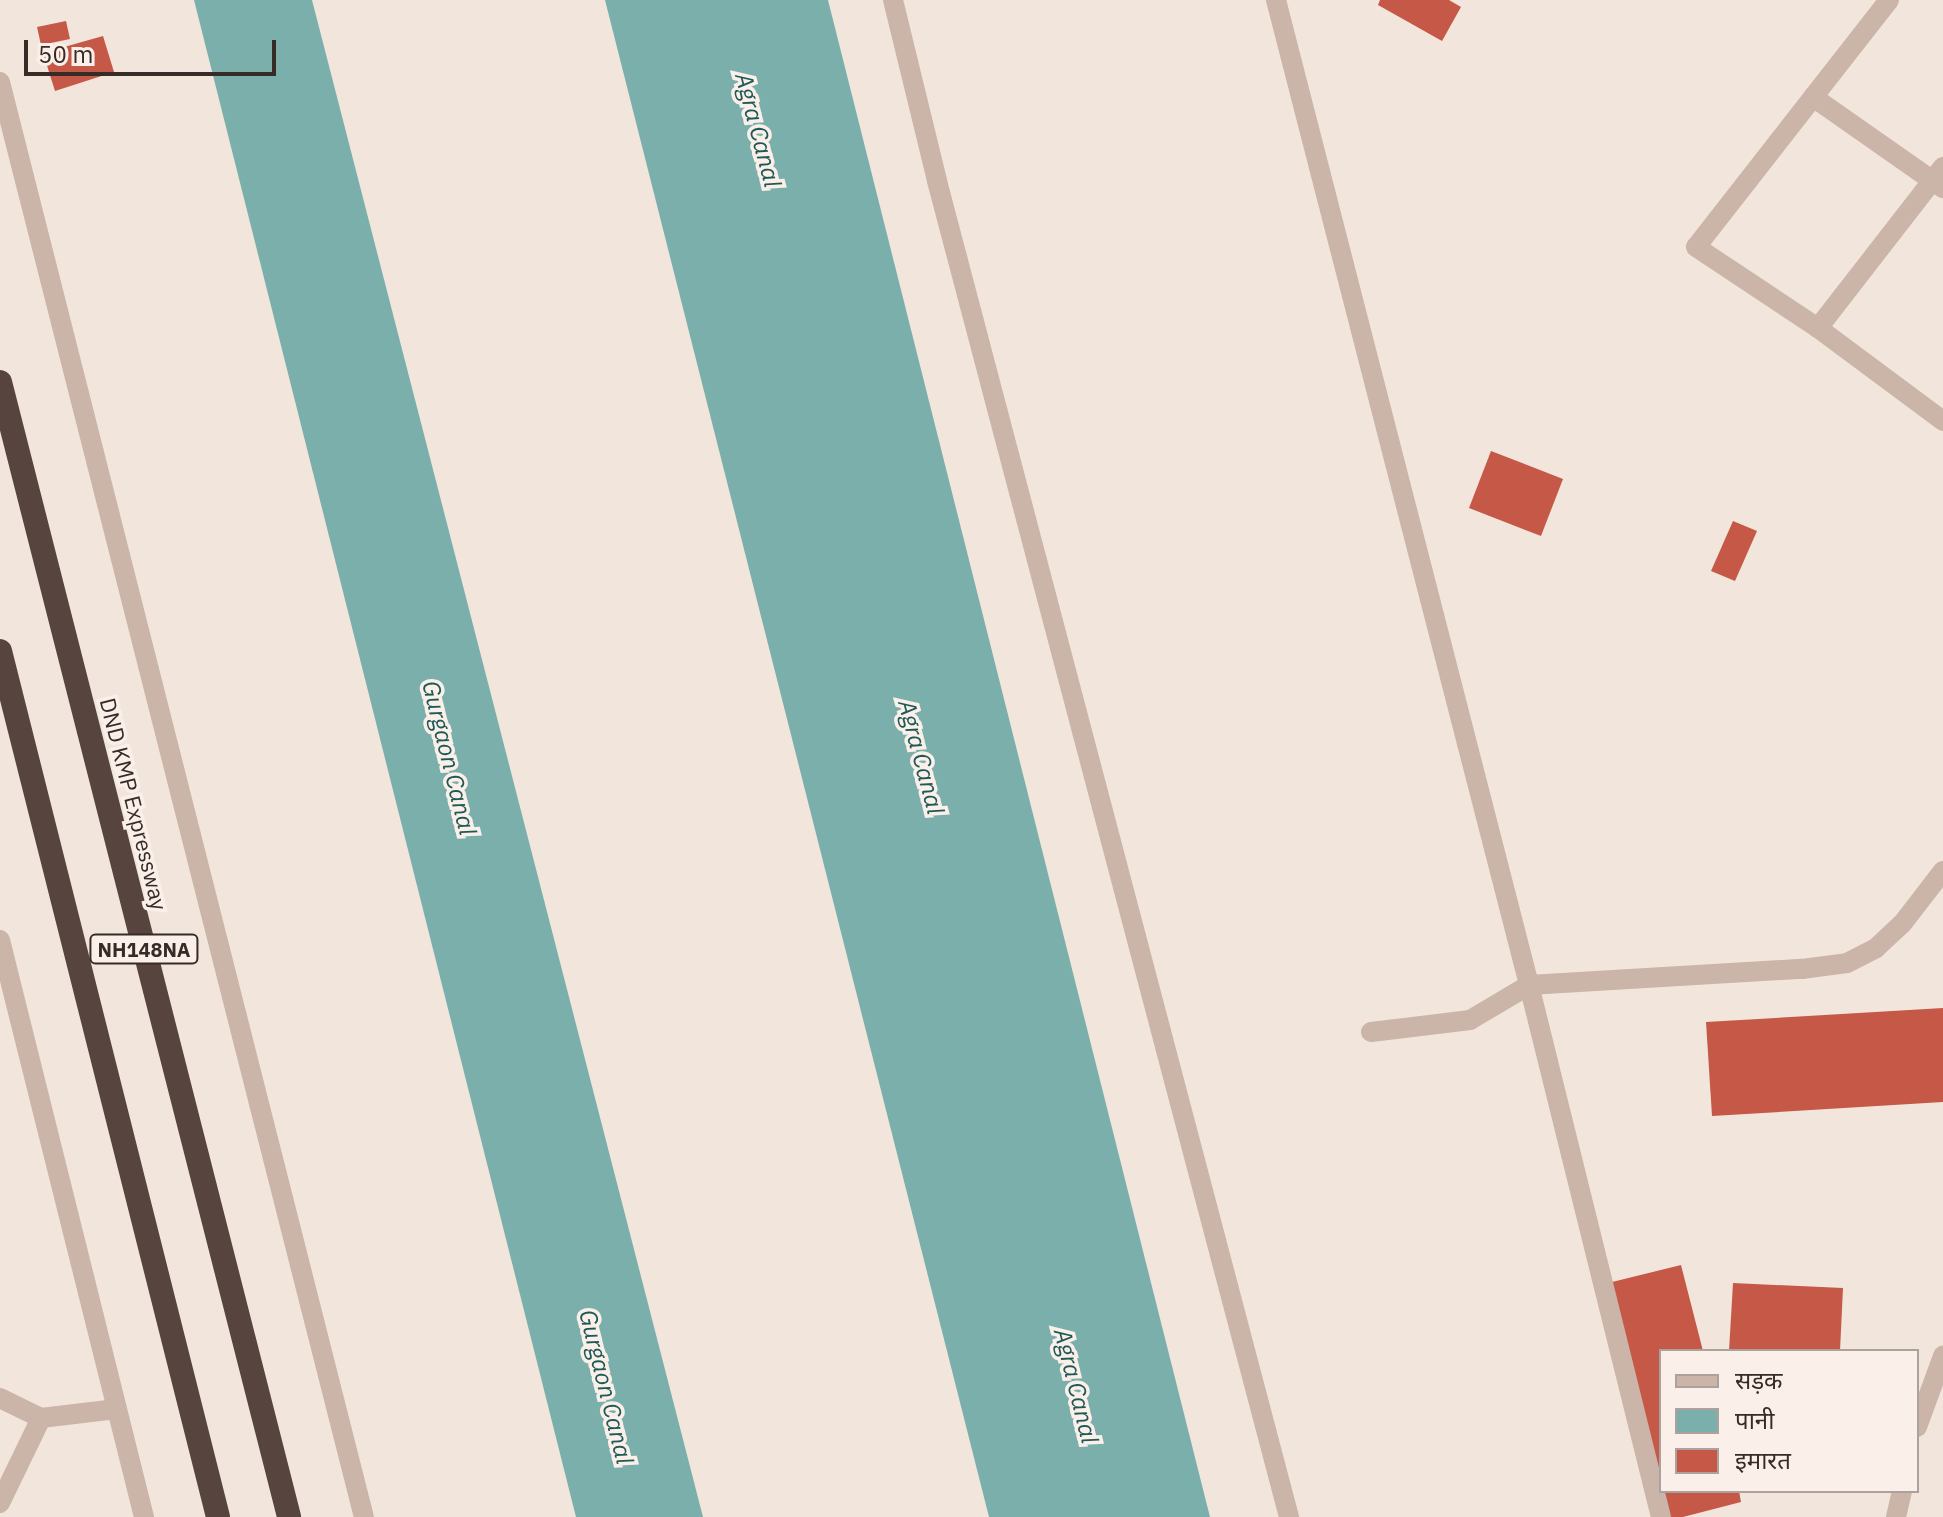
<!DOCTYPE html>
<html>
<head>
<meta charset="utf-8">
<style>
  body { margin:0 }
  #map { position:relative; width:1943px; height:1517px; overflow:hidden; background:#f2e6dc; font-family:"IBM Plex Sans","Noto Sans Devanagari",sans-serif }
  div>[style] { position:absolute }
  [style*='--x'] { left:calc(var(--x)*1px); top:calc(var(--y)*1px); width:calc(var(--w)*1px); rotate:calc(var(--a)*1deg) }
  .water>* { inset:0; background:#7bafac }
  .building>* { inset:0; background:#c65847 }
  .minor>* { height:20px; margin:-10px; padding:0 10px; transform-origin:10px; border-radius:10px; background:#cbb4a8 }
  .highway>* { height:24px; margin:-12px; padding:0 12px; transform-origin:12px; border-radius:12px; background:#58443f }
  span { translate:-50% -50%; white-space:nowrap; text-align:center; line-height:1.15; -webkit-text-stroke:7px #faf0e9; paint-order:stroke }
  .shield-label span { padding:2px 6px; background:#faf0e9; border:2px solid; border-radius:6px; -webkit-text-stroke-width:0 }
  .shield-label { font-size:20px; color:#372b28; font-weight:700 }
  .street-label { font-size:22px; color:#372b28 }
  .water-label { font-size:24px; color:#1e5957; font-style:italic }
  .legend { position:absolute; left:1659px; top:1349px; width:260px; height:144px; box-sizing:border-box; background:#faf0e9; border:2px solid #aca19c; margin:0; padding:10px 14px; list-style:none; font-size:24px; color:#372b28 }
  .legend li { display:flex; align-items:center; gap:16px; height:40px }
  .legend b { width:40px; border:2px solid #aca19c }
  .scale { position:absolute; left:24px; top:40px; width:252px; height:36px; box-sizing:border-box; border:4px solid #372b28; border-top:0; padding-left:10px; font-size:24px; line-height:28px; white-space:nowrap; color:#372b28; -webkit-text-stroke:6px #faf0e9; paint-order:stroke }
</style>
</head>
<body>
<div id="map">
  <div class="water">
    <i style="clip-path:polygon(194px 0,312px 0,703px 1517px,576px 1517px)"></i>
    <i style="clip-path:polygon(605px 0,828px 0,1210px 1517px,989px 1517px)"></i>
  </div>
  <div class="building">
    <i style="clip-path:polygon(1380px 0,1449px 0,1461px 7px,1442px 41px,1378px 5px)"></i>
    <i style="clip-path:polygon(66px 21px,70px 39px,41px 45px,37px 27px)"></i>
    <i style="clip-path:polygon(103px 36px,114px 72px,55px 91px,43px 53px)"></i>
    <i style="clip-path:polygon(1491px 451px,1563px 479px,1541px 536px,1469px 508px)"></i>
    <i style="clip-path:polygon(1733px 521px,1757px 531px,1735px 581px,1711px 571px)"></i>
    <i style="clip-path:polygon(1943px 1008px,1943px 1102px,1712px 1116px,1706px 1022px)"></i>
    <i style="clip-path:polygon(1681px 1265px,1703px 1351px,1661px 1351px,1661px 1487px,1608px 1283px)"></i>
    <i style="clip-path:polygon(1733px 1283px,1843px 1288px,1840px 1351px,1729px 1351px)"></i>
    <i style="clip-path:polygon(1661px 1491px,1739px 1491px,1741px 1502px,1683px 1517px,1667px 1517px)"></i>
  </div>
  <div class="minor">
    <i style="--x:893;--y:0;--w:186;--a:76.3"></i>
    <i style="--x:937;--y:181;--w:1382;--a:75.24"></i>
    <i style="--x:1276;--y:0;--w:1017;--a:75.59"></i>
    <i style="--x:1529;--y:985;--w:548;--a:76.07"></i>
    <i style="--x:1889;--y:0;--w:313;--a:128"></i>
    <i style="--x:1696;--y:247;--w:146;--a:33.6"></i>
    <i style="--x:1818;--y:328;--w:156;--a:36.6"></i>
    <i style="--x:0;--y:82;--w:1480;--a:75.77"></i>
    <i style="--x:1813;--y:97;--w:159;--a:35"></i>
    <i style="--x:1818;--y:328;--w:204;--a:-52.2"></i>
    <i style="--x:0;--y:940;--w:595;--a:75.99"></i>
    <i style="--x:1371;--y:1032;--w:100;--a:-6.9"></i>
    <i style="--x:1470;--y:1020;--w:69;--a:-30.7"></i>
    <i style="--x:1529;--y:985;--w:273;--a:-3.4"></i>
    <i style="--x:1802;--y:969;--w:45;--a:-7.6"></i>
    <i style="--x:1847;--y:963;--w:33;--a:-27"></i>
    <i style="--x:1876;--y:948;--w:35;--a:-43"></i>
    <i style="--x:1902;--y:924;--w:67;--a:-52.3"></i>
    <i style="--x:0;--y:1398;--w:46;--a:26"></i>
    <i style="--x:41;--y:1418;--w:76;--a:-6.8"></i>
    <i style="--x:1917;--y:1427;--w:76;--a:-69.9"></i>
    <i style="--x:0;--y:1503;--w:94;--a:-64.2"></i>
    <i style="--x:1896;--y:1517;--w:27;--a:-77"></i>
  </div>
  <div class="highway">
    <i style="--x:0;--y:382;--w:1171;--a:75.71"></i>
    <i style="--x:0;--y:651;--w:893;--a:75.87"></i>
  </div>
  <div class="shield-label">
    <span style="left:144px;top:949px">NH148NA</span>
  </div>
  <div class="street-label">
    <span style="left:134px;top:804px;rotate:76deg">DND KMP Expressway</span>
  </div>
  <div class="water-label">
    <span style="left:758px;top:130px;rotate:75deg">Agra Canal</span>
    <span style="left:921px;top:757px;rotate:75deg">Agra Canal</span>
    <span style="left:449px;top:758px;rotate:76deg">Gurgaon Canal</span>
    <span style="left:1076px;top:1386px;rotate:76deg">Agra Canal</span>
    <span style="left:606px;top:1387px;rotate:76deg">Gurgaon Canal</span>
  </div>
  <ul class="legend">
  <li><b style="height:10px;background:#cbb4a8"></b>सड़क</li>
  <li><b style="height:22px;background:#7bafac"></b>पानी</li>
  <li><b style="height:22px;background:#c65847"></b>इमारत</li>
  </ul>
  <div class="scale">50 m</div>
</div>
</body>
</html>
